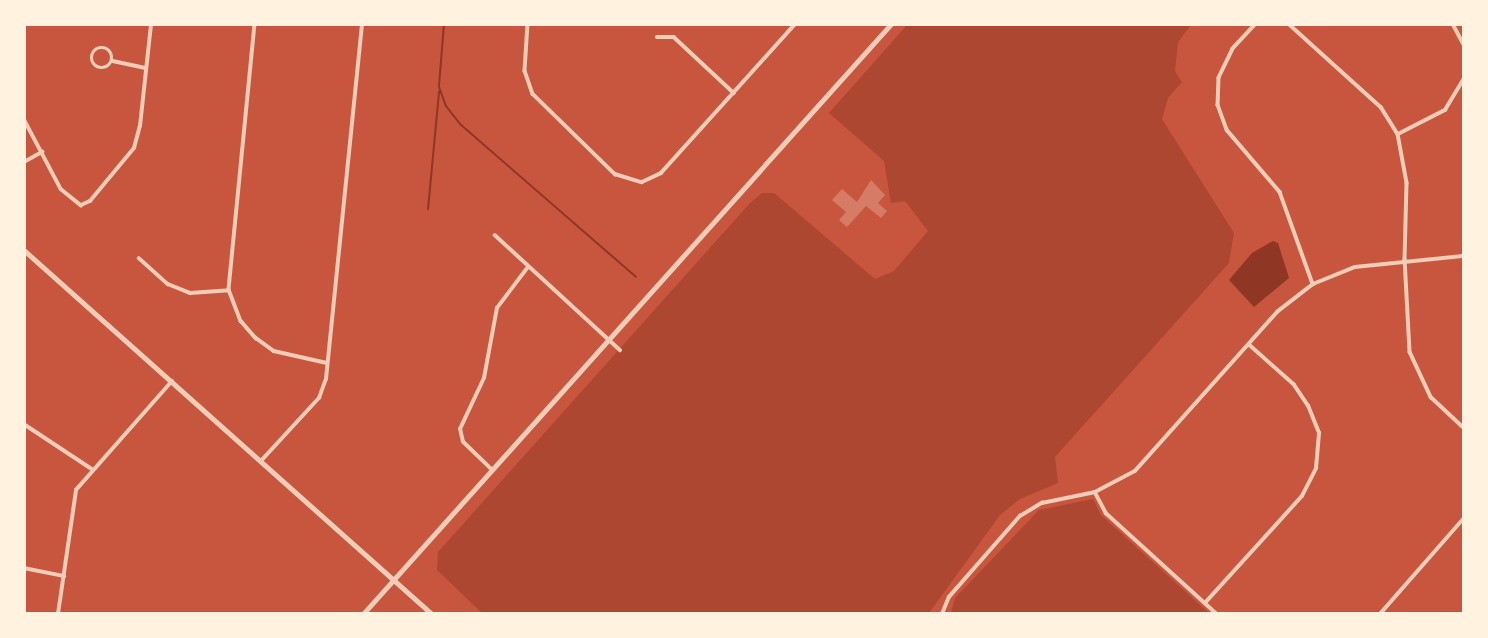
<!DOCTYPE html>
<html>
<head>
<meta charset="utf-8">
<style>
  body { margin:0 }
  #map { position:relative; width:1488px; height:638px; overflow:hidden; background:#c8553d; font-family:Karla,sans-serif }
  div>[style] { position:absolute }
  [style*='--x'] { left:calc(var(--x)*1px); top:calc(var(--y)*1px); width:calc(var(--w)*1px); rotate:calc(var(--a)*1deg) }
  .green>* { inset:0; background:#ae4732 }
  .water>* { inset:0; background:#8f3625 }
  .stream>* { height:2px; margin:-1px; padding:0 1px; transform-origin:1px; border-radius:1px; background:#8f3625 }
  .building>* { inset:0; background:#d67c66 }
  .minor>* { height:3.5px; margin:-1.75px; padding:0 1.75px; transform-origin:1.75px; border-radius:1.75px; background:#f1ccb7 }
  .minor>.ring { margin:-1.75px; padding:0; box-sizing:content-box; background:none; border:3.5px solid #f1ccb7; border-radius:50% }
  .tertiary>* { height:4.5px; margin:-2.25px; padding:0 2.25px; transform-origin:2.25px; border-radius:2.25px; background:#f1ccb7 }
  span { translate:-50% -50%; white-space:nowrap; text-align:center; line-height:1.15; -webkit-text-stroke:6px #fff3e0; paint-order:stroke }
  .frame { position:absolute; inset:0; border:26px solid #fff3e0; pointer-events:none }
</style>
</head>
<body>
<div id="map">
  <div class="green">
    <i style="clip-path:polygon(907px 25px,1191px 25px,1178px 42px,1175px 71px,1182px 82px,1168px 98px,1162px 119px,1234px 233px,1229px 263px,1055px 457px,1058px 483px,1020px 499px,1000px 515px,929px 613px,482px 613px,437px 570px,438px 552px,750px 203px,762px 193px,774px 193px,875px 279px,894px 271px,928px 231px,905px 201px,891px 203px,884px 161px,829px 113px)"></i>
    <i style="clip-path:polygon(1093px 499px,1101px 515px,1209px 613px,951px 613px,955px 598px,1039px 510px)"></i>
  </div>
  <div class="water">
    <i style="clip-path:polygon(1273px 241px,1278px 243px,1289px 278px,1254px 307px,1229px 280px,1252px 253px)"></i>
  </div>
  <div class="stream">
    <i style="--x:439;--y:86;--w:62;--a:-85.4"></i>
    <i style="--x:439;--y:87;--w:20;--a:70"></i>
    <i style="--x:446;--y:106;--w:23;--a:52"></i>
    <i style="--x:460;--y:124;--w:233;--a:41"></i>
    <i style="--x:428;--y:209;--w:118;--a:-84.6"></i>
  </div>
  <div class="building">
    <i style="clip-path:polygon(871px 180px,885px 195px,878px 203px,887px 211px,881px 218px,866px 206px,847px 227px,839px 220px,846px 212px,832px 200px,842px 189px,857px 202px)"></i>
  </div>
  <div class="minor">
    <i style="--x:255;--y:24;--w:267;--a:95.6"></i>
    <i style="--x:229;--y:290;--w:33;--a:69"></i>
    <i style="--x:241;--y:321;--w:23;--a:49"></i>
    <i style="--x:256;--y:338;--w:22;--a:36"></i>
    <i style="--x:274;--y:351;--w:54;--a:12.8"></i>
    <i style="--x:528;--y:24;--w:47;--a:93.7"></i>
    <i style="--x:525;--y:71;--w:24;--a:71"></i>
    <i style="--x:533;--y:94;--w:115;--a:44.3"></i>
    <i style="--x:615;--y:174;--w:28;--a:17"></i>
    <i style="--x:642;--y:182;--w:21;--a:-25"></i>
    <i style="--x:661;--y:173;--w:200;--a:-48"></i>
    <i style="--x:1256;--y:24;--w:34;--a:133"></i>
    <i style="--x:1233;--y:49;--w:32;--a:116"></i>
    <i style="--x:1219;--y:78;--w:27;--a:92"></i>
    <i style="--x:1218;--y:105;--w:27;--a:70"></i>
    <i style="--x:1227;--y:130;--w:82;--a:49.5"></i>
    <i style="--x:1280;--y:192;--w:98;--a:70.3"></i>
    <i style="--x:1289;--y:24;--w:124;--a:42.1"></i>
    <i style="--x:1381;--y:107;--w:32;--a:58"></i>
    <i style="--x:1398;--y:134;--w:50;--a:79.6"></i>
    <i style="--x:1407;--y:183;--w:76;--a:91.5"></i>
    <i style="--x:1405;--y:259;--w:93;--a:86.9"></i>
    <i style="--x:1410;--y:352;--w:50;--a:65"></i>
    <i style="--x:1431;--y:397;--w:45;--a:43.2"></i>
    <i style="--x:1453;--y:24;--w:24;--a:62"></i>
    <i style="--x:657;--y:37;--w:17;--a:0"></i>
    <i style="--x:674;--y:37;--w:82;--a:43"></i>
    <i class="ring" style="left:92px;top:48px;width:16.5px;height:16.5px"></i>
    <i style="--x:113;--y:61;--w:33;--a:12"></i>
    <i style="--x:24;--y:119;--w:79;--a:62.1"></i>
    <i style="--x:61;--y:189;--w:26;--a:39"></i>
    <i style="--x:81;--y:205;--w:10;--a:-24"></i>
    <i style="--x:90;--y:201;--w:69;--a:-50.3"></i>
    <i style="--x:134;--y:148;--w:23;--a:-75"></i>
    <i style="--x:140;--y:126;--w:103;--a:-83.8"></i>
    <i style="--x:1398;--y:134;--w:53;--a:-27.1"></i>
    <i style="--x:1445;--y:110;--w:37;--a:-59"></i>
    <i style="--x:24;--y:162;--w:21;--a:-29"></i>
    <i style="--x:495;--y:235;--w:170;--a:42.6"></i>
    <i style="--x:139;--y:258;--w:39;--a:42"></i>
    <i style="--x:168;--y:284;--w:24;--a:22"></i>
    <i style="--x:190;--y:293;--w:39;--a:-4"></i>
    <i style="--x:24;--y:424;--w:82;--a:33.5"></i>
    <i style="--x:261;--y:461;--w:86;--a:-47.4"></i>
    <i style="--x:319;--y:398;--w:20;--a:-70"></i>
    <i style="--x:326;--y:379;--w:357;--a:-84.2"></i>
    <i style="--x:492;--y:470;--w:40;--a:-136"></i>
    <i style="--x:463;--y:442;--w:13;--a:-103"></i>
    <i style="--x:460;--y:429;--w:56;--a:-64.8"></i>
    <i style="--x:484;--y:378;--w:71;--a:-79.5"></i>
    <i style="--x:497;--y:308;--w:51;--a:-52.9"></i>
    <i style="--x:1095;--y:492;--w:24;--a:62"></i>
    <i style="--x:1106;--y:513;--w:150;--a:42.3"></i>
    <i style="--x:24;--y:568;--w:41;--a:11.3"></i>
    <i style="--x:1205;--y:603;--w:144;--a:-47.8"></i>
    <i style="--x:1302;--y:496;--w:31;--a:-63"></i>
    <i style="--x:1316;--y:468;--w:35;--a:-85"></i>
    <i style="--x:1319;--y:433;--w:29;--a:-112"></i>
    <i style="--x:1308;--y:406;--w:25;--a:-124"></i>
    <i style="--x:1294;--y:385;--w:59;--a:-138.4"></i>
    <i style="--x:58;--y:614;--w:125;--a:-81.7"></i>
    <i style="--x:76;--y:490;--w:145;--a:-48.6"></i>
    <i style="--x:942;--y:614;--w:18;--a:-68"></i>
    <i style="--x:949;--y:597;--w:108;--a:-48.8"></i>
    <i style="--x:1020;--y:516;--w:26;--a:-31"></i>
    <i style="--x:1042;--y:503;--w:54;--a:-11.7"></i>
    <i style="--x:1095;--y:492;--w:45;--a:-27.7"></i>
    <i style="--x:1135;--y:471;--w:213;--a:-48.2"></i>
    <i style="--x:1277;--y:312;--w:46;--a:-37.9"></i>
    <i style="--x:1313;--y:284;--w:45;--a:-22"></i>
    <i style="--x:1355;--y:267;--w:110;--a:-5.8"></i>
    <i style="--x:1380;--y:614;--w:128;--a:-48.8"></i>
  </div>
  <div class="tertiary">
    <i style="--x:24;--y:250;--w:547;--a:41.74"></i>
    <i style="--x:363;--y:614;--w:792;--a:-48.17"></i>
  </div>
  <div class="frame"></div>
</div>
</body>
</html>
